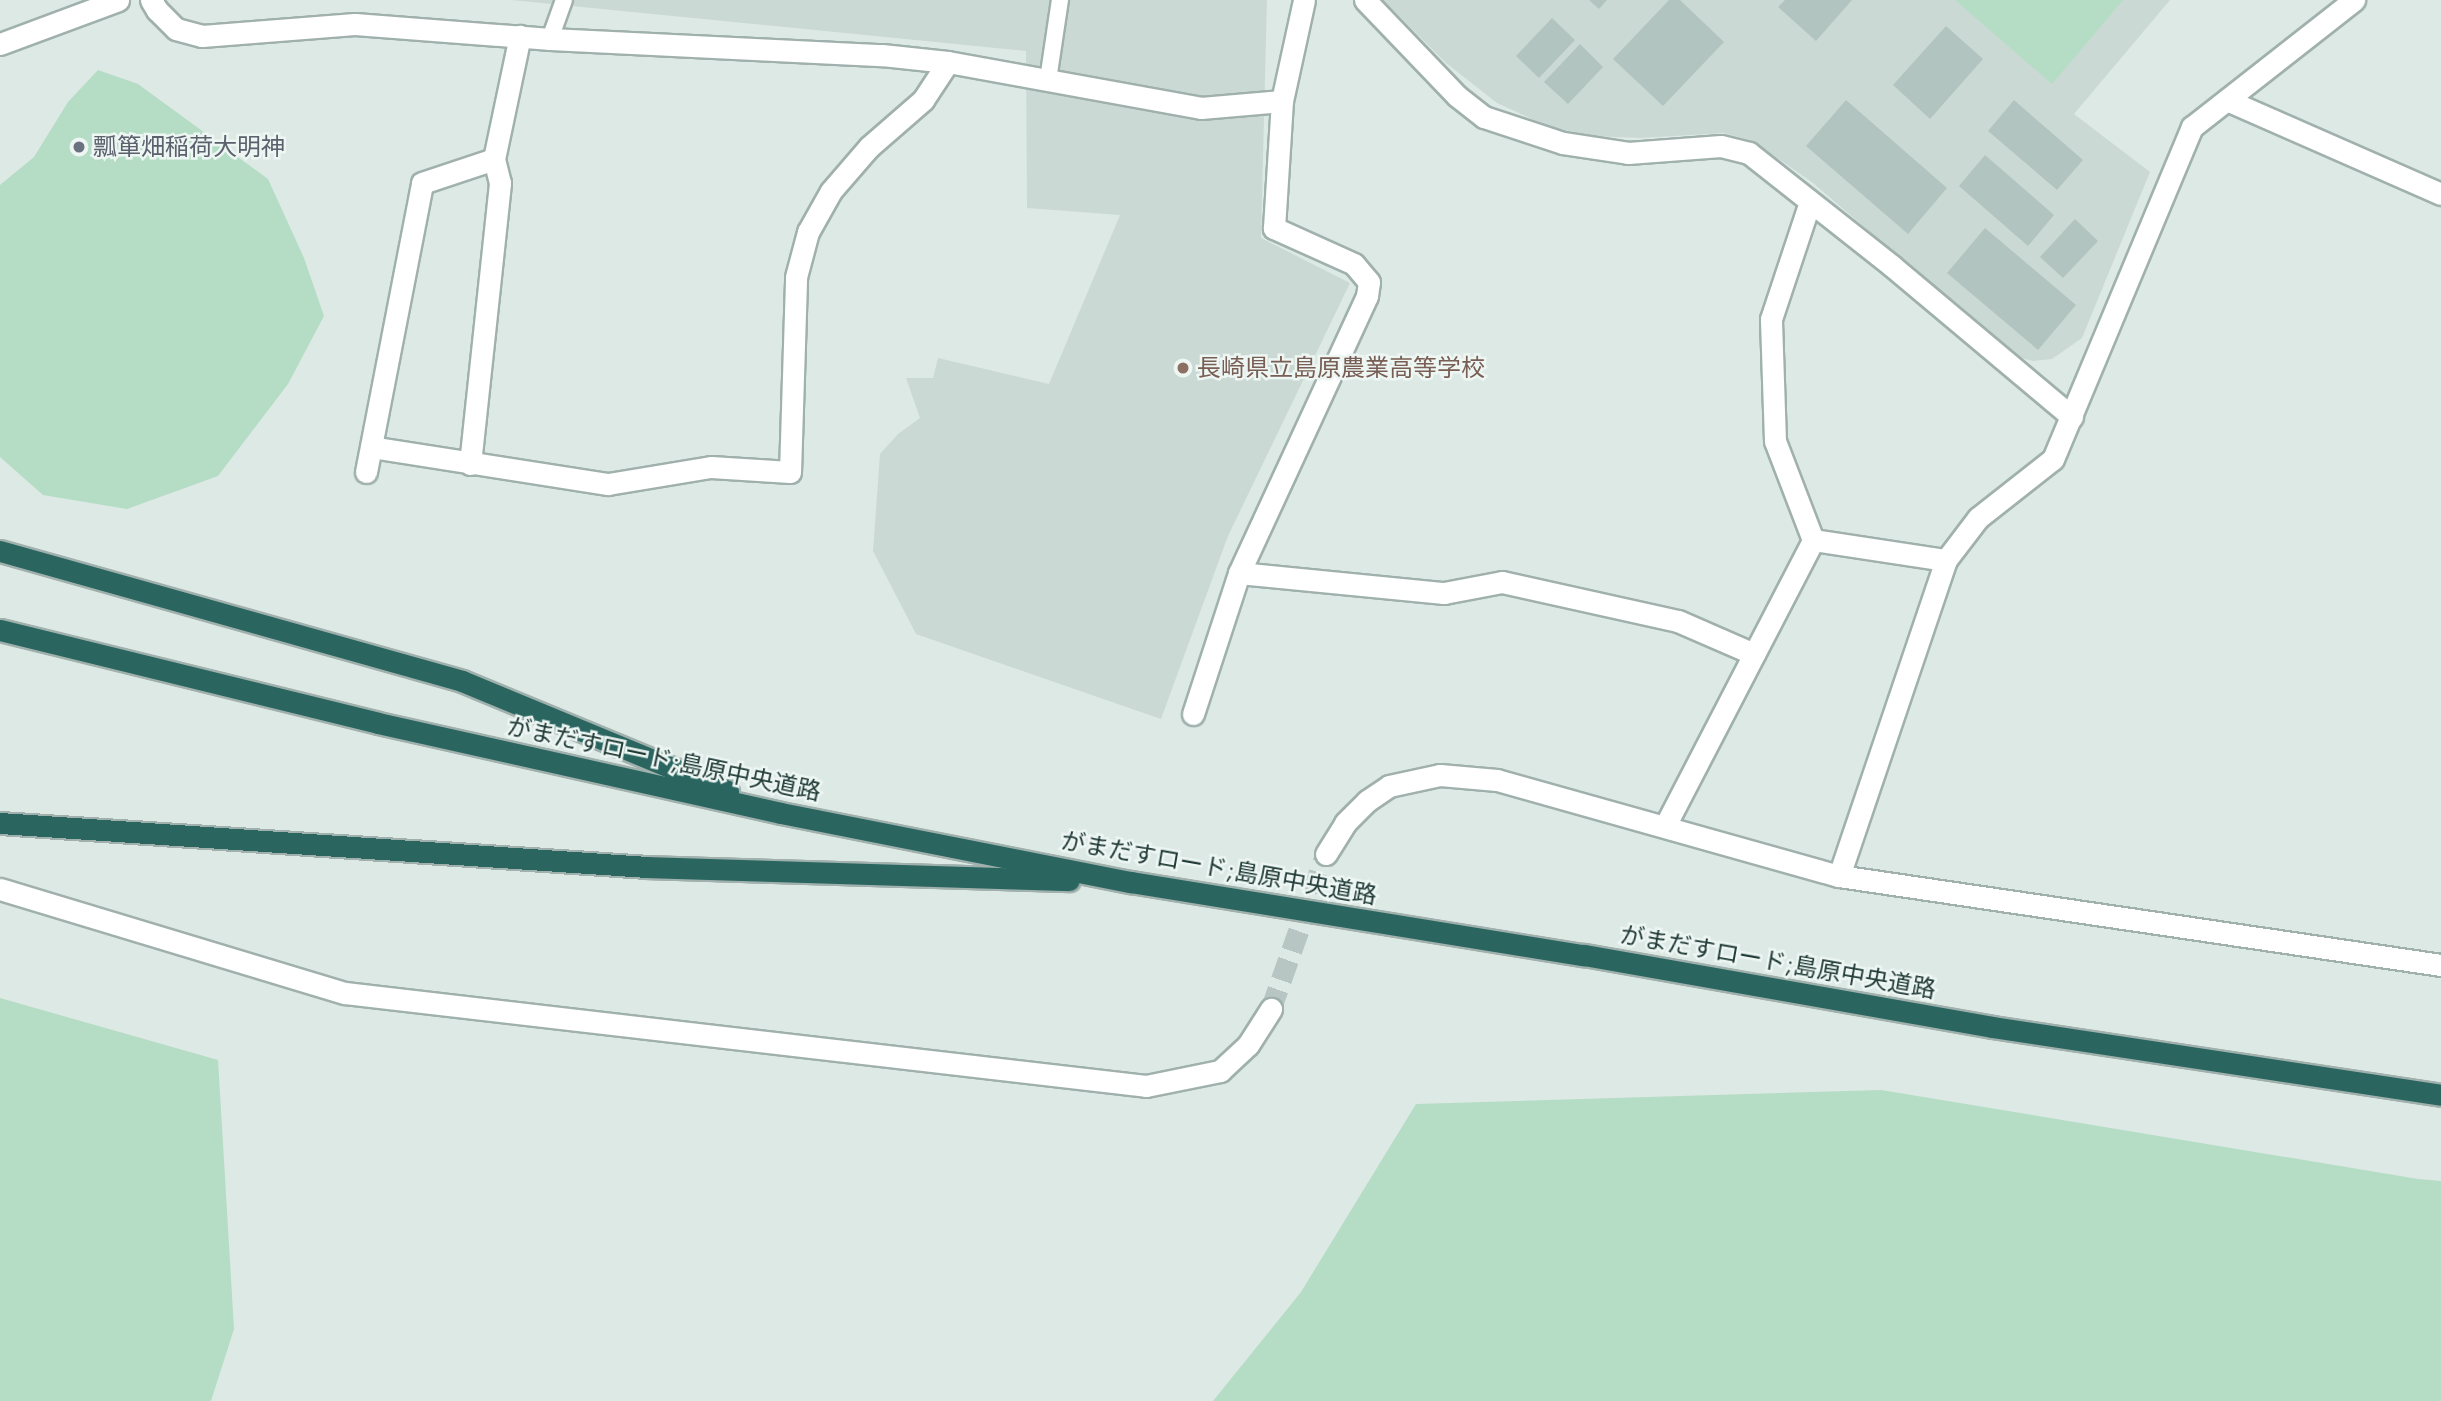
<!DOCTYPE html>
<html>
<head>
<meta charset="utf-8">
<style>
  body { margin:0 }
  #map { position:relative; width:2441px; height:1401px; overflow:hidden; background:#dde9e5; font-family:Jost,"Noto Sans JP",sans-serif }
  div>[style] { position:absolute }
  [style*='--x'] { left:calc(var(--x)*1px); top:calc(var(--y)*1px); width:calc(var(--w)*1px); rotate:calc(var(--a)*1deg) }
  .built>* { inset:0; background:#cbd9d4 }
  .green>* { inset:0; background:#b5dcc4 }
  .building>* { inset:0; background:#b2c4bf }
  .tertiary-tunnel>* { height:21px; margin-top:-10.5px; transform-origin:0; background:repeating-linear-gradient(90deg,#b7c6c2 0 21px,transparent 0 31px) }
  .roads { filter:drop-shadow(2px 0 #a0b1ad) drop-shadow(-2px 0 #a0b1ad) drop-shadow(0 2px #a0b1ad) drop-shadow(0 -2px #a0b1ad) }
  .service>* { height:16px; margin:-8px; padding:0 8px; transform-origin:8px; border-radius:8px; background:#fff }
  .minor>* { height:21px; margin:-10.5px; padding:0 10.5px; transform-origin:10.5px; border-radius:10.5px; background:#fff }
  .tertiary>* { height:21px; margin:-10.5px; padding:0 10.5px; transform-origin:10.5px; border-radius:10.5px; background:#fff }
  .motorway>* { height:21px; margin:-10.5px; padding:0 10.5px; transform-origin:10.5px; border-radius:10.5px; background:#2a6560 }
  .dots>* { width:19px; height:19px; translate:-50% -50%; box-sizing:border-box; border:4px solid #edf6f3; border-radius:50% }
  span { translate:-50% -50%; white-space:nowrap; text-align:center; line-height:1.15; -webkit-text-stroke:5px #edf6f3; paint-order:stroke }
  .worship-label { font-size:24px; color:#5b616d }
  .left { translate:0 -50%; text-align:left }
  .education-label { font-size:24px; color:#785e54 }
  .street-label { font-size:24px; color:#1f3935 }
</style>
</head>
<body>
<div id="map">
  <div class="built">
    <i style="clip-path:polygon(511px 0,1267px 0,1261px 238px,1350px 283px,1228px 536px,1161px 719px,916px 634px,873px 551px,880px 454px,898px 434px,920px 418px,906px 378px,933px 378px,938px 358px,1049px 384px,1120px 215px,1027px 208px,1026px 51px)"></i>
    <i style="clip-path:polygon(1383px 0,2170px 0,2074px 114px,2150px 172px,2082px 338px,2052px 359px,2033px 361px,2014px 356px,1813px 183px,1753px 141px,1724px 133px,1641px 138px,1589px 136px,1545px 125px,1497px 103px,1446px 63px)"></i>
  </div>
  <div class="green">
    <i style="clip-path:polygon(1955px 0,2123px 0,2052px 84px)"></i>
    <i style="clip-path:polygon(98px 70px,138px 84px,268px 179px,304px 258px,324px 316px,288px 384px,218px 476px,127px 509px,43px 495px,0 457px,0 185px,34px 157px,68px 102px)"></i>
    <i style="clip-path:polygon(0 998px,218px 1060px,234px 1329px,211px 1401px,0 1401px)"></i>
    <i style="clip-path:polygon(1881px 1090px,2418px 1179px,2441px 1181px,2441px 1401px,1213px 1401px,1301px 1292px,1416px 1104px)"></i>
  </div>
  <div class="building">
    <i style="clip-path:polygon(1589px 0,1607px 0,1599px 9px)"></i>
    <i style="clip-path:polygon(1669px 0,1680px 0,1724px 42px,1663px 106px,1613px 59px)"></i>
    <i style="clip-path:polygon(1785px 0,1852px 0,1816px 41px,1778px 7px)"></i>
    <i style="clip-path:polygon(1552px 18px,1575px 40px,1539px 78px,1516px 56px)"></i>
    <i style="clip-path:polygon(1946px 26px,1983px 59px,1930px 119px,1893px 85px)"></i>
    <i style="clip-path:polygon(1580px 44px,1603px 67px,1568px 104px,1544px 82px)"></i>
    <i style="clip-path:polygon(1846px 100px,1947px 188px,1908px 234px,1806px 146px)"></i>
    <i style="clip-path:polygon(2014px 100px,2083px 160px,2057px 190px,1988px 131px)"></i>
    <i style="clip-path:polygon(1985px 155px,2054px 215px,2028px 246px,1959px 186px)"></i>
    <i style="clip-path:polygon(2075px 219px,2098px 241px,2063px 278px,2040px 257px)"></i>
    <i style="clip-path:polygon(1985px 228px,2076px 305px,2038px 350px,1947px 273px)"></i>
  </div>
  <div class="tertiary-tunnel">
    <i style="--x:1271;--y:1009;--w:164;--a:-70.5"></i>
  </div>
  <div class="roads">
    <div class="service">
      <i style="--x:550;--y:39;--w:41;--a:-70.3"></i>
      <i style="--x:1048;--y:80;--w:81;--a:-81.5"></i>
    </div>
    <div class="minor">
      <i style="--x:151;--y:0;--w:12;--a:59"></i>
      <i style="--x:157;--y:10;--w:27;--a:45"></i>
      <i style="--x:176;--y:29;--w:27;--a:15"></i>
      <i style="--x:202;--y:36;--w:153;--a:-4.5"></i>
      <i style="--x:355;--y:24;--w:196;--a:4.4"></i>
      <i style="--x:550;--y:39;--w:332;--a:2.8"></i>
      <i style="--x:882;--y:55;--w:66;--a:6.1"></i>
      <i style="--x:948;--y:62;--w:257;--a:10.3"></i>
      <i style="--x:1201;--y:108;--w:81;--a:-4.9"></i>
      <i style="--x:1365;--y:0;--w:133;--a:46.2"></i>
      <i style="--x:1457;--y:96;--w:34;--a:38"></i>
      <i style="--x:1484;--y:117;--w:83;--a:18.2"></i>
      <i style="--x:1563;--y:143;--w:66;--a:8.7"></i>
      <i style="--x:1628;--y:153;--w:93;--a:-4.3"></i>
      <i style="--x:1721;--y:146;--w:29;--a:14"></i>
      <i style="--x:1749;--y:153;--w:182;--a:38.3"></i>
      <i style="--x:1892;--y:266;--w:235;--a:40"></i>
      <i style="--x:0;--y:44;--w:126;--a:-20.4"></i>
      <i style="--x:2227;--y:100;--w:234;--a:23.7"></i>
      <i style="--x:371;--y:447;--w:240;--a:8.9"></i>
      <i style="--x:608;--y:484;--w:104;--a:-9.4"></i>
      <i style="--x:711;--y:467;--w:79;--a:3.6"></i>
      <i style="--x:790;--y:472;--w:195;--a:-88.2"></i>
      <i style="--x:796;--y:277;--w:47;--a:-75.1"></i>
      <i style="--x:808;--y:232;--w:47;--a:-60.7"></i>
      <i style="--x:831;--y:191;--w:58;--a:-49.2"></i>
      <i style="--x:869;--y:147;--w:72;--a:-41"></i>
      <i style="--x:923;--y:100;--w:45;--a:-56.7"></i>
      <i style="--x:470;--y:464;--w:283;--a:-83.9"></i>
      <i style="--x:500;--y:183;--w:25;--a:-104"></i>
      <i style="--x:366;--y:472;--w:294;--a:-79"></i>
      <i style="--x:422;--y:183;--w:76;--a:-18.4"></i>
      <i style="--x:494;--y:159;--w:126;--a:-78.1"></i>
      <i style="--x:1813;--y:540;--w:134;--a:8.6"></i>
      <i style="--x:1239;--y:573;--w:206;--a:5.6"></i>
      <i style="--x:1444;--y:593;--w:59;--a:-10.7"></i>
      <i style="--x:1502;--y:582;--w:180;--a:12.5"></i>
      <i style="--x:1678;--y:621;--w:83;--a:23.5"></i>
      <i style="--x:1193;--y:714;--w:148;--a:-71.9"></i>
      <i style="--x:1239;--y:573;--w:305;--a:-65.2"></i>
      <i style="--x:1367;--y:296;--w:14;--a:-82"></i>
      <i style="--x:1369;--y:282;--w:23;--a:-130"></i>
      <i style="--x:1354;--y:264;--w:88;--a:-155.8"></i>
      <i style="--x:1274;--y:228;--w:127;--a:-86.4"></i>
      <i style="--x:1282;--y:101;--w:103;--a:-77.7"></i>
      <i style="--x:1665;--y:826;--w:322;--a:-62.6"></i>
      <i style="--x:1813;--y:540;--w:106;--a:-111"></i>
      <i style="--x:1775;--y:441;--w:122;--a:-91.9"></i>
      <i style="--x:1771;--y:319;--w:123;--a:-71.6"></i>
      <i style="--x:1839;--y:876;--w:334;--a:-71.3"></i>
      <i style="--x:1946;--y:560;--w:53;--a:-52.7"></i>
      <i style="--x:1978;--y:518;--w:95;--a:-38.2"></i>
      <i style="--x:2053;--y:459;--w:360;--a:-67.3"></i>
      <i style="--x:2192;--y:127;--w:206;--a:-38.1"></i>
    </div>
    <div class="tertiary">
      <i style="--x:1326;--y:854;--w:36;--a:-58"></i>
      <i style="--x:1345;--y:823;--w:31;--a:-45"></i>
      <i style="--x:1367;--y:801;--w:27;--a:-34"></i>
      <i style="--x:1389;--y:786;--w:52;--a:-12.2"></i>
      <i style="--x:1440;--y:775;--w:57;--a:5"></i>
      <i style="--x:1497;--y:780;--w:355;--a:15.7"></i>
      <i style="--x:1839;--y:876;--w:609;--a:8.41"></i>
      <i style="--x:0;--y:889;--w:360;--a:16.8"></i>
      <i style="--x:345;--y:993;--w:806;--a:6.62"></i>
      <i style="--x:1146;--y:1086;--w:76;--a:-11.5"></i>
      <i style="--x:1220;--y:1071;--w:38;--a:-43"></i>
      <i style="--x:1248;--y:1045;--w:43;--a:-57.4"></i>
    </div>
    <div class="motorway">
      <i style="--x:0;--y:551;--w:480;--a:15.7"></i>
      <i style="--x:462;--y:681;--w:288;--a:22.5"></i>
      <i style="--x:0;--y:630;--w:389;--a:13.8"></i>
      <i style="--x:378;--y:723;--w:413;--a:12.6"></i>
      <i style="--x:781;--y:813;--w:357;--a:11.2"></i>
      <i style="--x:1131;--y:882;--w:459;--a:9.2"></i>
      <i style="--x:1584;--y:955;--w:414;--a:10"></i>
      <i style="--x:1992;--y:1027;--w:454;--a:8.6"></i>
      <i style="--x:0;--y:823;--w:648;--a:3.89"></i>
      <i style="--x:647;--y:867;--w:422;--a:1.8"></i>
    </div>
  </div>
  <div class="dots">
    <i style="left:79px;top:147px;background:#6b7280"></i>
    <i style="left:1183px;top:368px;background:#8d6e63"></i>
  </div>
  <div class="worship-label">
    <span class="left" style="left:93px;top:147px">瓢箪畑稲荷大明神</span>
  </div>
  <div class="education-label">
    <span class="left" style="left:1197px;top:368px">長崎県立島原農業高等学校</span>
  </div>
  <div class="street-label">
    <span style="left:664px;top:759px;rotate:12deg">がまだすロード;島原中央道路</span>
    <span style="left:1219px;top:868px;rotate:10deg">がまだすロード;島原中央道路</span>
    <span style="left:1778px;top:962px;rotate:10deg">がまだすロード;島原中央道路</span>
  </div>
</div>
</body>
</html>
